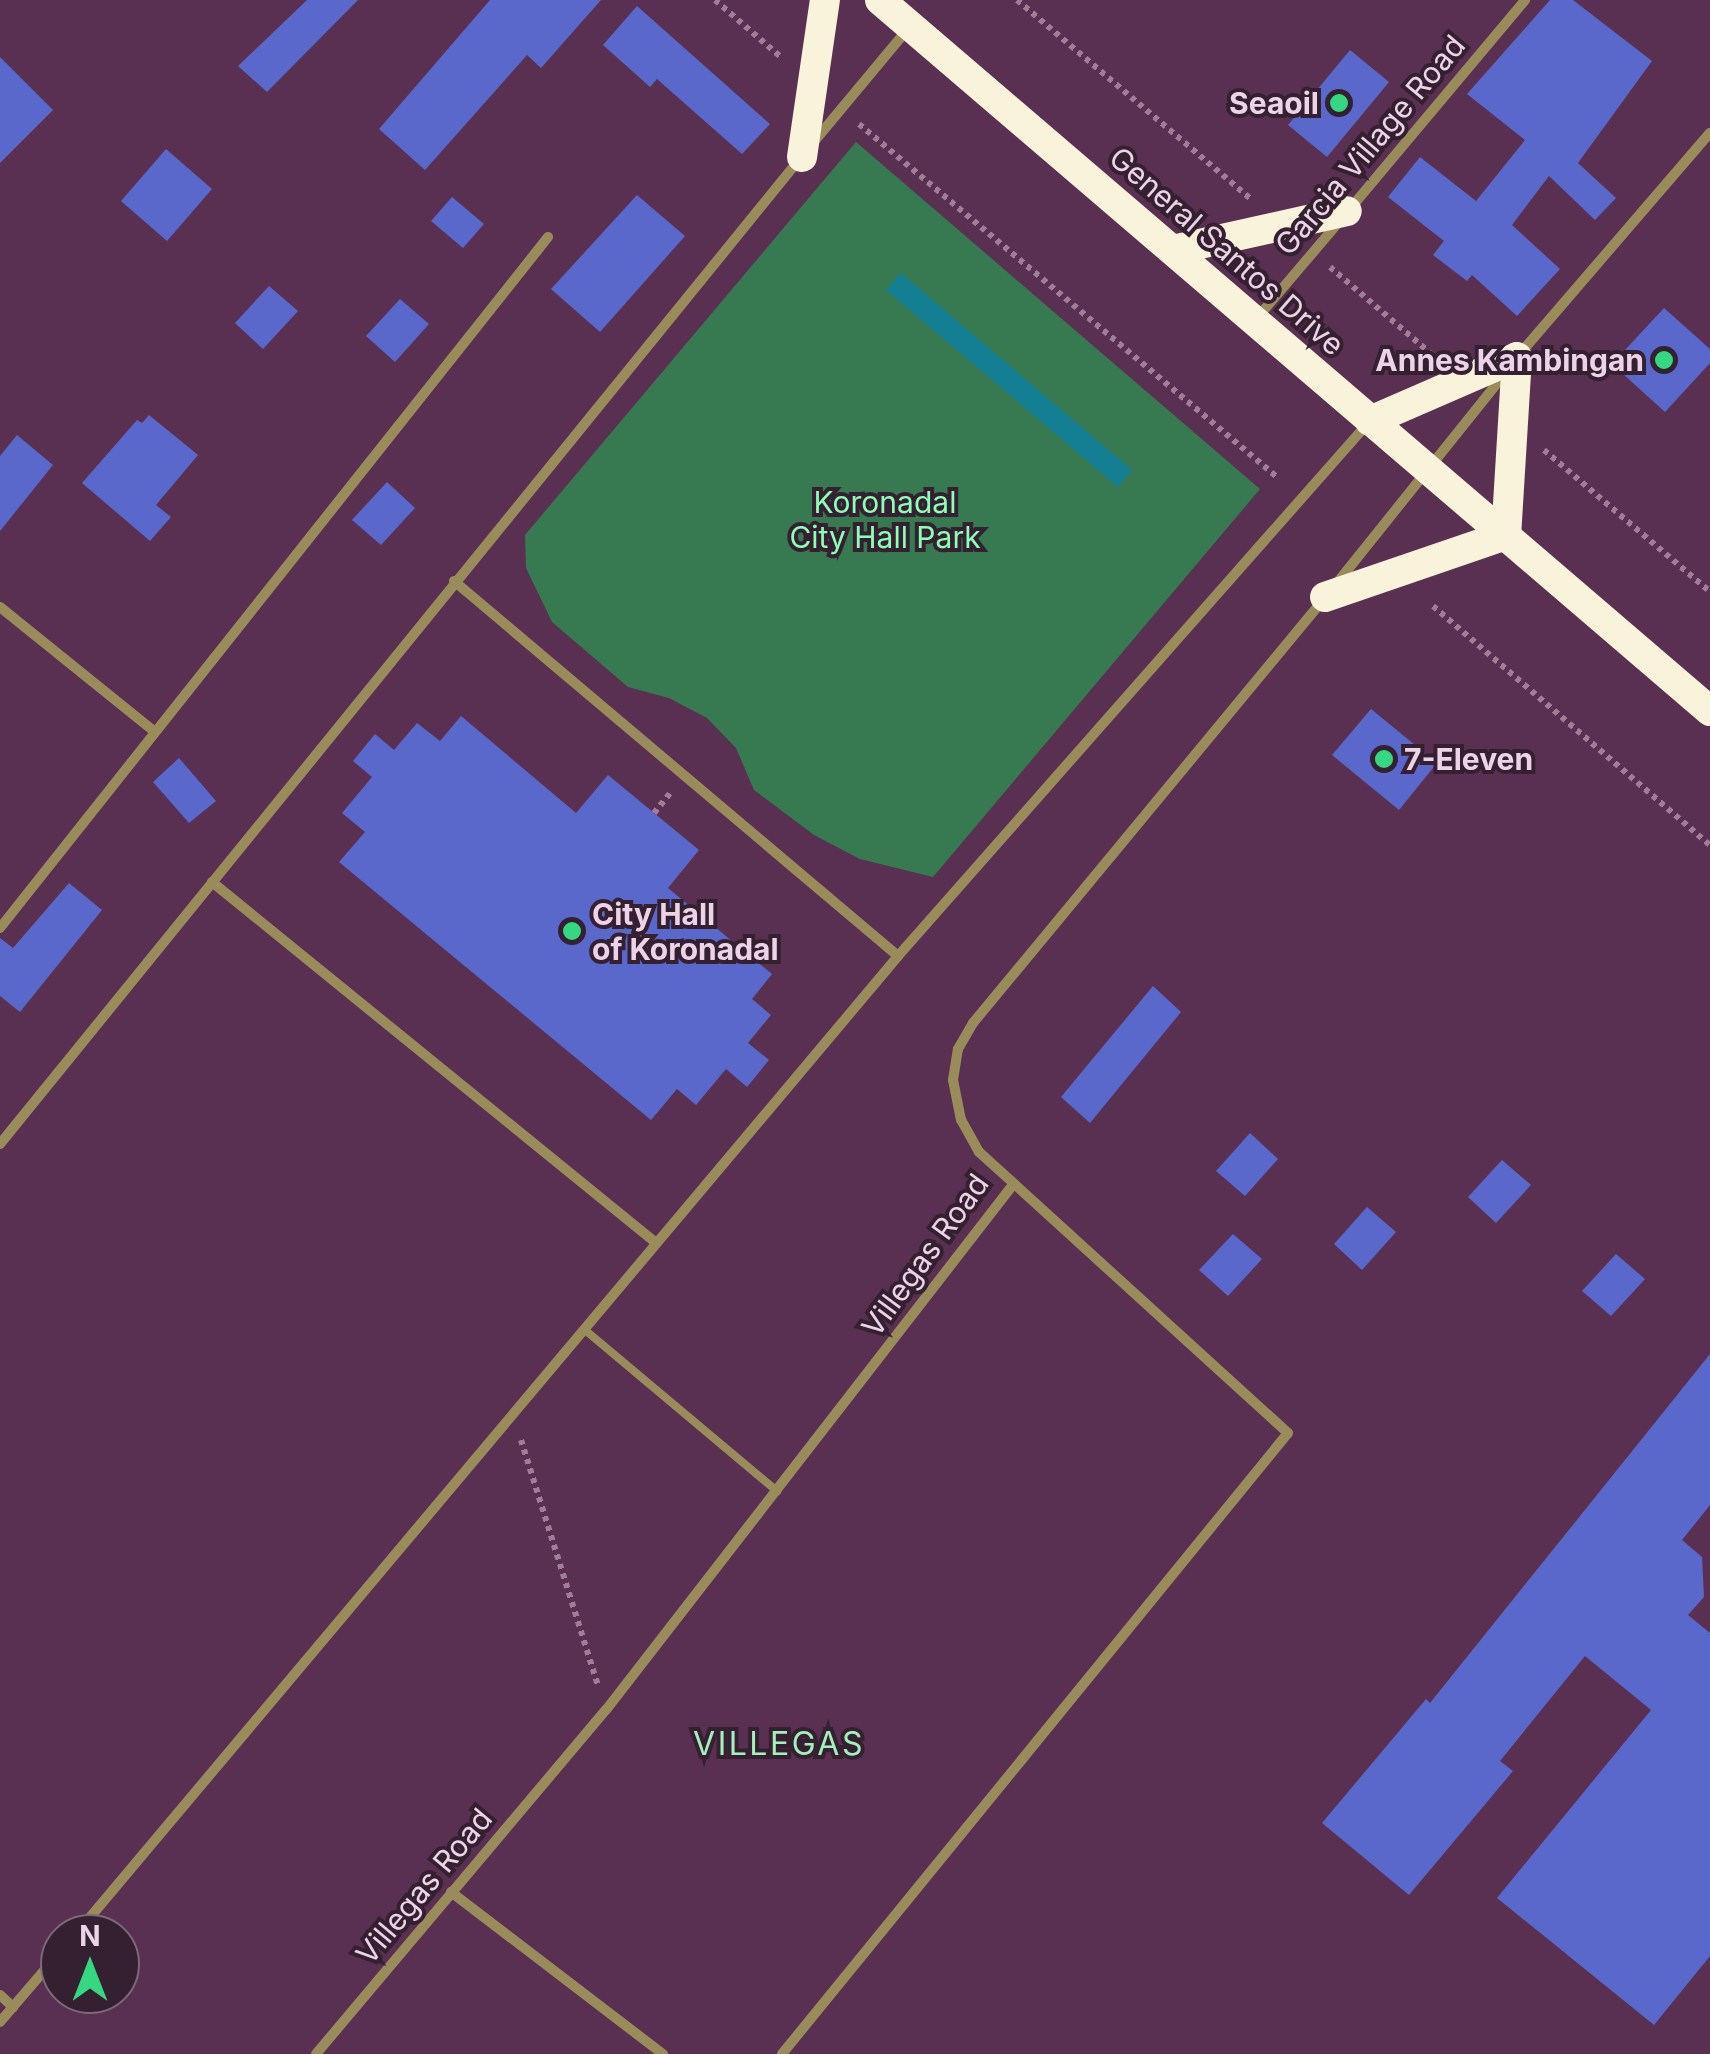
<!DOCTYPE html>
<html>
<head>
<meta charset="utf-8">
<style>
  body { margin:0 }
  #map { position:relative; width:1710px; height:2054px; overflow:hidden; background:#5a3052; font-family:Inter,sans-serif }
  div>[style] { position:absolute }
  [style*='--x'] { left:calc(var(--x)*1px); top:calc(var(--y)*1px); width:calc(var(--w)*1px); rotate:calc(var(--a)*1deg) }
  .green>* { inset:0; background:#377951 }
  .water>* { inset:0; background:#147f93 }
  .building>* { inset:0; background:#5a68cc }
  .path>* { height:6px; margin-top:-3px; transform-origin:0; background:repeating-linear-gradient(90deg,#a07e99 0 5px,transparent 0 10px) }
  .lane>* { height:8px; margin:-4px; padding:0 4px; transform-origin:4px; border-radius:4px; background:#9a8c5a }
  .street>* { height:10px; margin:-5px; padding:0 5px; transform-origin:5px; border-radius:5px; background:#9a8c5a }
  .highway>* { height:30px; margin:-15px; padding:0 15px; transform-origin:15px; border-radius:15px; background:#f9f3dc }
  .dots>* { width:28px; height:28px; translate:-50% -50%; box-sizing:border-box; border:5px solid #342030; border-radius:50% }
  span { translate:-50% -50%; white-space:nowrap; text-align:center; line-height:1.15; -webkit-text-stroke:8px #342030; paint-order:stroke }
  .poi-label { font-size:30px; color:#edd3e7; font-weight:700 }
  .right { translate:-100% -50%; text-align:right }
  .left { translate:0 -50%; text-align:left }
  .street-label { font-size:30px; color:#edd3e7 }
  .park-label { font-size:30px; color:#8bffb5 }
  .neighbourhood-label { font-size:32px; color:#a5eebd; letter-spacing:2.5px }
  .north { position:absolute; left:40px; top:1914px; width:100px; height:100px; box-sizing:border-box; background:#342030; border:2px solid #7e6879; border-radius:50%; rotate:0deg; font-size:28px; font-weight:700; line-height:40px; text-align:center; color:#edd3e7 }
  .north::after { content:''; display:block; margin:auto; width:35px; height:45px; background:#35d881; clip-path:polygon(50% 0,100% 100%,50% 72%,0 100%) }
</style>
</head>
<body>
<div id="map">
  <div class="green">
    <i style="clip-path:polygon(856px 142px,1260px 489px,933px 877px,860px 859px,814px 835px,754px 790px,736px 748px,707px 718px,669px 698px,628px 687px,552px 622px,526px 568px,525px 535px)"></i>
  </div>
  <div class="water">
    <i style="clip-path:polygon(901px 273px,1132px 470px,1118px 487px,886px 290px)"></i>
  </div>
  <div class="building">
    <i style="clip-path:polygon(307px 0,358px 0,267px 92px,238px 66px)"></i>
    <i style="clip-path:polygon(490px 0,601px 0,541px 68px,527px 55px,425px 170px,379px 129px)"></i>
    <i style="clip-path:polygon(1550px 0,1573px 0,1652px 61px,1578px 163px,1616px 198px,1595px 220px,1549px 176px,1512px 225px,1560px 269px,1517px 316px,1472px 275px,1467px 281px,1433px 255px,1444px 241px,1388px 197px,1420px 157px,1476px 201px,1525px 140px,1467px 94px)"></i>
    <i style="clip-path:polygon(637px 6px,770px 124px,742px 154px,657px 79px,650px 87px,603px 45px)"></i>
    <i style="clip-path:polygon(1350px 50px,1389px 82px,1327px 157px,1288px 125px)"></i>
    <i style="clip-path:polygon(0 57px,53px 110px,0 163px)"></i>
    <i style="clip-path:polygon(166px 149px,212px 189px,167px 241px,121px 201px)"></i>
    <i style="clip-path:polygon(637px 195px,685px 236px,600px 332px,551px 289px)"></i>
    <i style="clip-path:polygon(452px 197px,484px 224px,463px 248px,431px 221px)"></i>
    <i style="clip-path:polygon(269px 286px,298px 311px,263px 349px,235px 323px)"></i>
    <i style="clip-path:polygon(400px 299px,429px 324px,395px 362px,366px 336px)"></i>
    <i style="clip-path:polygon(1664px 308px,1710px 349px,1710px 363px,1665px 412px,1612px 364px)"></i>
    <i style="clip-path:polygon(149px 415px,198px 455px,156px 505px,171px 517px,150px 541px,82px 483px,137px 420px,142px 423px)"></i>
    <i style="clip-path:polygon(17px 435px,53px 465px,0 531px,0 456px)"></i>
    <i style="clip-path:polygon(387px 482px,415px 508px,381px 545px,352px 520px)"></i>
    <i style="clip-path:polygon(1371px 709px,1437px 763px,1399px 810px,1332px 755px)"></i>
    <i style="clip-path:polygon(461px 716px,576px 813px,608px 775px,699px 850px,668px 888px,772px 974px,752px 999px,771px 1015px,748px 1043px,769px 1060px,747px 1087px,726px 1069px,696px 1105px,677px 1089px,651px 1120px,339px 862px,365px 832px,342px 813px,372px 777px,353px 761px,375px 734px,394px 750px,417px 723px,440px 741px)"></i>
    <i style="clip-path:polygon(179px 758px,216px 801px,189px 823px,153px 782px)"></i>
    <i style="clip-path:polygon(69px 883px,102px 910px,20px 1012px,0 996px,0 938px,13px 948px)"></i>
    <i style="clip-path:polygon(1153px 986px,1181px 1012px,1090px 1123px,1061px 1097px)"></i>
    <i style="clip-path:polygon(1250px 1133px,1278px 1159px,1245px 1196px,1216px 1171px)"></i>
    <i style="clip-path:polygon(1502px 1160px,1531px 1185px,1496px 1223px,1468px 1197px)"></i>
    <i style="clip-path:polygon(1367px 1207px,1396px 1232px,1362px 1270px,1334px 1244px)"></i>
    <i style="clip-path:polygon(1233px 1234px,1262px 1259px,1228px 1296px,1199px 1270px)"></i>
    <i style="clip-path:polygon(1616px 1254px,1645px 1279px,1611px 1316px,1582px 1291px)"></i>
    <i style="clip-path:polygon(1710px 1354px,1710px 1505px,1682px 1540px,1702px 1557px,1704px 1597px,1688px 1615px,1710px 1633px,1710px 1956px,1654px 2025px,1497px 1898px,1651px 1710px,1585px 1656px,1500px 1761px,1513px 1771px,1409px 1895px,1322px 1823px,1426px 1699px,1430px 1703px)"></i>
  </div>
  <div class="path">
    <i style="--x:715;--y:0;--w:89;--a:40.9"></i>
    <i style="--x:1017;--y:0;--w:309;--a:40.4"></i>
    <i style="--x:859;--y:124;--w:547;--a:40.18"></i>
    <i style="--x:1330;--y:267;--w:137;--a:40.6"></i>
    <i style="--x:1544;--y:450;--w:218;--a:40.5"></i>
    <i style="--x:1433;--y:606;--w:366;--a:40.8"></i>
    <i style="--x:654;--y:813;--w:27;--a:-51"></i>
    <i style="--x:521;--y:1440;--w:258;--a:72.6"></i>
  </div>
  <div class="lane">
    <i style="--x:585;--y:1330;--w:251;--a:40"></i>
  </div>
  <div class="street">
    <i style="--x:812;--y:144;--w:148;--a:-50.2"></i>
    <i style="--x:1349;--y:210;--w:274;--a:-50"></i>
    <i style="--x:1258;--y:317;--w:123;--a:-49.6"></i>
    <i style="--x:1518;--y:356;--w:294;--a:-49.3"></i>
    <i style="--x:454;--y:581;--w:581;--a:40.18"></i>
    <i style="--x:1337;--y:583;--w:269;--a:-51.3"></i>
    <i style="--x:0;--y:607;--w:199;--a:38.9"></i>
    <i style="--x:212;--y:882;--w:571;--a:39.1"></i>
    <i style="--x:0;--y:928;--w:882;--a:-51.58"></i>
    <i style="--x:0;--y:1144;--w:1266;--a:-50.93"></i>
    <i style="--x:451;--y:1892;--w:267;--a:37.4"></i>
    <i style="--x:76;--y:1934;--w:1278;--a:-49.95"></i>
    <i style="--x:898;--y:956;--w:711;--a:-48.59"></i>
    <i style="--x:0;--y:1995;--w:18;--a:43"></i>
    <i style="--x:0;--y:2022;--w:92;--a:-49.4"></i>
    <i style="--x:316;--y:2054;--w:450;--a:-49.9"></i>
    <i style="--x:606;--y:1710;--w:663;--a:-52.23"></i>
    <i style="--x:782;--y:2054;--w:801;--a:-50.83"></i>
    <i style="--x:1288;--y:1433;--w:418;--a:-137.7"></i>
    <i style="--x:979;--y:1152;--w:37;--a:-119"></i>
    <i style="--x:961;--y:1120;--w:41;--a:-101.3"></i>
    <i style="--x:953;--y:1080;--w:31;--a:-81"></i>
    <i style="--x:958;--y:1049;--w:30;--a:-60"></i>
    <i style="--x:973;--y:1023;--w:549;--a:-50.39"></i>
  </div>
  <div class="highway">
    <i style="--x:880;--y:0;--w:1093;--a:40.58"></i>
    <i style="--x:802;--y:157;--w:159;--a:-81.7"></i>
    <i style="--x:1173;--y:250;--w:178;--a:-12.6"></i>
    <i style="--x:1370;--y:421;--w:160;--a:-23.5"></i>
    <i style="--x:1517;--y:357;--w:178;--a:93.5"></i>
    <i style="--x:1325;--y:597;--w:191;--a:-18.9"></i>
  </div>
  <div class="dots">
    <i style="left:1339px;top:103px;background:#35d881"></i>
    <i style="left:1664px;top:360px;background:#35d881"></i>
    <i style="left:1384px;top:759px;background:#35d881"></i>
    <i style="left:572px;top:931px;background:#35d881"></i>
  </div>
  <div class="poi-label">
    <span class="right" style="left:1319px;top:103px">Seaoil</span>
    <span class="right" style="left:1644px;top:360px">Annes Kambingan</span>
    <span class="left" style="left:1404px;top:759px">7-Eleven</span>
    <span class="left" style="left:592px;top:931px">City Hall<br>of Koronadal</span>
  </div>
  <div class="street-label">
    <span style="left:1370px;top:145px;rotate:-50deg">Garcia Village Road</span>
    <span style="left:1227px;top:251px;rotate:41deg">General Santos Drive</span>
    <span style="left:925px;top:1255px;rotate:-54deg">Villegas Road</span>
    <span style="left:424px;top:1886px;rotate:-50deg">Villegas Road</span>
  </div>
  <div class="park-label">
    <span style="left:885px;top:519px">Koronadal<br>City Hall Park</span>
  </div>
  <div class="neighbourhood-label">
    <span style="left:779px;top:1744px">VILLEGAS</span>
  </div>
  <div class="north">N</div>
</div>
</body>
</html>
